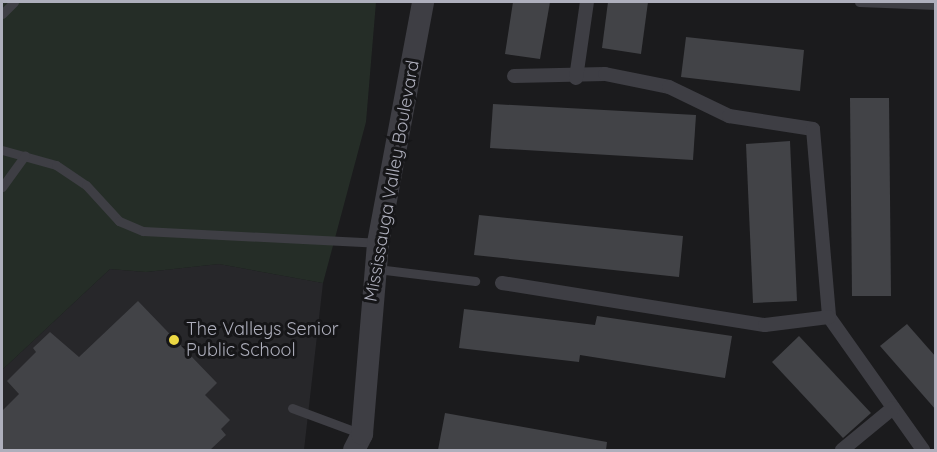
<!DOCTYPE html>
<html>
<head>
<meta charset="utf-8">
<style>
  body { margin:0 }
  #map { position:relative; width:937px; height:452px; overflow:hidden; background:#1b1b1d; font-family:Quicksand,sans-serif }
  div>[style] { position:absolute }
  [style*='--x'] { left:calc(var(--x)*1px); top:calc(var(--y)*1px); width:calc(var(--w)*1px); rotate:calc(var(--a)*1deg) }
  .built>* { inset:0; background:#27272a }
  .green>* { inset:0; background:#252d27 }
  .building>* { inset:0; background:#424347 }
  .service>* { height:9px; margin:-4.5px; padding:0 4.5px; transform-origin:4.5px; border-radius:4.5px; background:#3e3e44 }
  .pedestrian>* { height:14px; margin:-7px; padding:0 7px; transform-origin:7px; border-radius:7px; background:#3e3e44 }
  .tertiary>* { height:22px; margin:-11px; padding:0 11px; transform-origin:11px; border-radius:11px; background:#3e3e44 }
  .dots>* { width:16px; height:16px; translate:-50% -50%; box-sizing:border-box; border:3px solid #161618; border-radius:50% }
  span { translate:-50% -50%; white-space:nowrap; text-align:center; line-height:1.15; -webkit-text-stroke:6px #161618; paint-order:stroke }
  .street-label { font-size:18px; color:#aeafbc }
  .poi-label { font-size:18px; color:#aeafbc }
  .left { translate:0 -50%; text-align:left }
  .frame { position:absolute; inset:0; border:3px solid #aeafbc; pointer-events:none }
</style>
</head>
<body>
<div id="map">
  <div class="built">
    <i style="clip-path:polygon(219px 264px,323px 283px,304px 450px,2px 450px,2px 370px,110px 269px,146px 272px)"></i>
  </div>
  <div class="green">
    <i style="clip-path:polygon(2px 2px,376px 2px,366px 122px,323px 283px,219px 264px,146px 272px,110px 269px,2px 370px)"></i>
  </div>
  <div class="building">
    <i style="clip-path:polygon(513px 2px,550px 2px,540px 59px,505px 54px)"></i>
    <i style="clip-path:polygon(608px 2px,648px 2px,641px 54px,602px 48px)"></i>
    <i style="clip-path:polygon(686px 37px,804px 50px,800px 91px,681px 77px)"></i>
    <i style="clip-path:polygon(850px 98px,889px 98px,891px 296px,852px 296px)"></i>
    <i style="clip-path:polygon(493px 104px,696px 115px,693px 160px,490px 148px)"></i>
    <i style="clip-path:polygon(790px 141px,797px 301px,753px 303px,746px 144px)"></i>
    <i style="clip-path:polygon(479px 215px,683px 236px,679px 277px,474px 255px)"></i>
    <i style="clip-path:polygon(138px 301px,217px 383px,205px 395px,230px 420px,221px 429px,226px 435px,210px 450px,2px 450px,2px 411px,19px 394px,7px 381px,36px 352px,33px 348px,50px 332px,79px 357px)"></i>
    <i style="clip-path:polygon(464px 309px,595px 325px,597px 316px,732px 336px,725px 378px,580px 355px,579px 362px,459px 348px)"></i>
    <i style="clip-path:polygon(907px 324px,936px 357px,936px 410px,880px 346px)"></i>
    <i style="clip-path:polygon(799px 336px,871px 413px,843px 438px,772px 362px)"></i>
    <i style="clip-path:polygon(445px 413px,607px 442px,606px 450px,438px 450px)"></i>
  </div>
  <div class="service">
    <i style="--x:859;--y:2;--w:77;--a:2.2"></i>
    <i style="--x:2;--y:14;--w:17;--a:-45"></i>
    <i style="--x:2;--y:150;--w:56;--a:15.5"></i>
    <i style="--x:56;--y:165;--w:36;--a:34"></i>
    <i style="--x:86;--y:185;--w:49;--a:47.5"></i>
    <i style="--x:119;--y:221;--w:26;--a:23"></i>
    <i style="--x:143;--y:231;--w:234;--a:2.9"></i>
    <i style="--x:2;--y:187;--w:39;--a:-54"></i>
    <i style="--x:377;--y:269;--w:99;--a:7"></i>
    <i style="--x:292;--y:408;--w:75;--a:20.4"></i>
  </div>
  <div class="pedestrian">
    <i style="--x:514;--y:76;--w:91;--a:-1.3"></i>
    <i style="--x:605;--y:74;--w:65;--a:11.5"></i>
    <i style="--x:669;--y:87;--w:67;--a:25.8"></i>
    <i style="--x:729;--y:116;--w:85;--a:8.8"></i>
    <i style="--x:813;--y:129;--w:189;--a:85.1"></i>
    <i style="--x:829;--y:317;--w:163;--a:54.7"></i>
    <i style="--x:576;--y:78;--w:77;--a:-81.8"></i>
    <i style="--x:502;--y:283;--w:266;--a:9.1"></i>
    <i style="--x:765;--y:325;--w:64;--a:-7.1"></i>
    <i style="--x:842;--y:450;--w:66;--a:-39.5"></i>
  </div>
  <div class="tertiary">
    <i style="--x:354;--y:450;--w:18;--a:-63"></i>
    <i style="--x:362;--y:434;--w:192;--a:-85.2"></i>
    <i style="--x:378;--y:243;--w:245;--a:-79.4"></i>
  </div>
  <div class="dots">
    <i style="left:174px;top:340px;background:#ecd843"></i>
  </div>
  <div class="street-label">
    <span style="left:392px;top:181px;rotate:-80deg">Mississauga Valley Boulevard</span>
  </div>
  <div class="poi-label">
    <span class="left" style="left:186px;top:340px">The Valleys Senior<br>Public School</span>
  </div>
  <div class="frame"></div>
</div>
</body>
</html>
